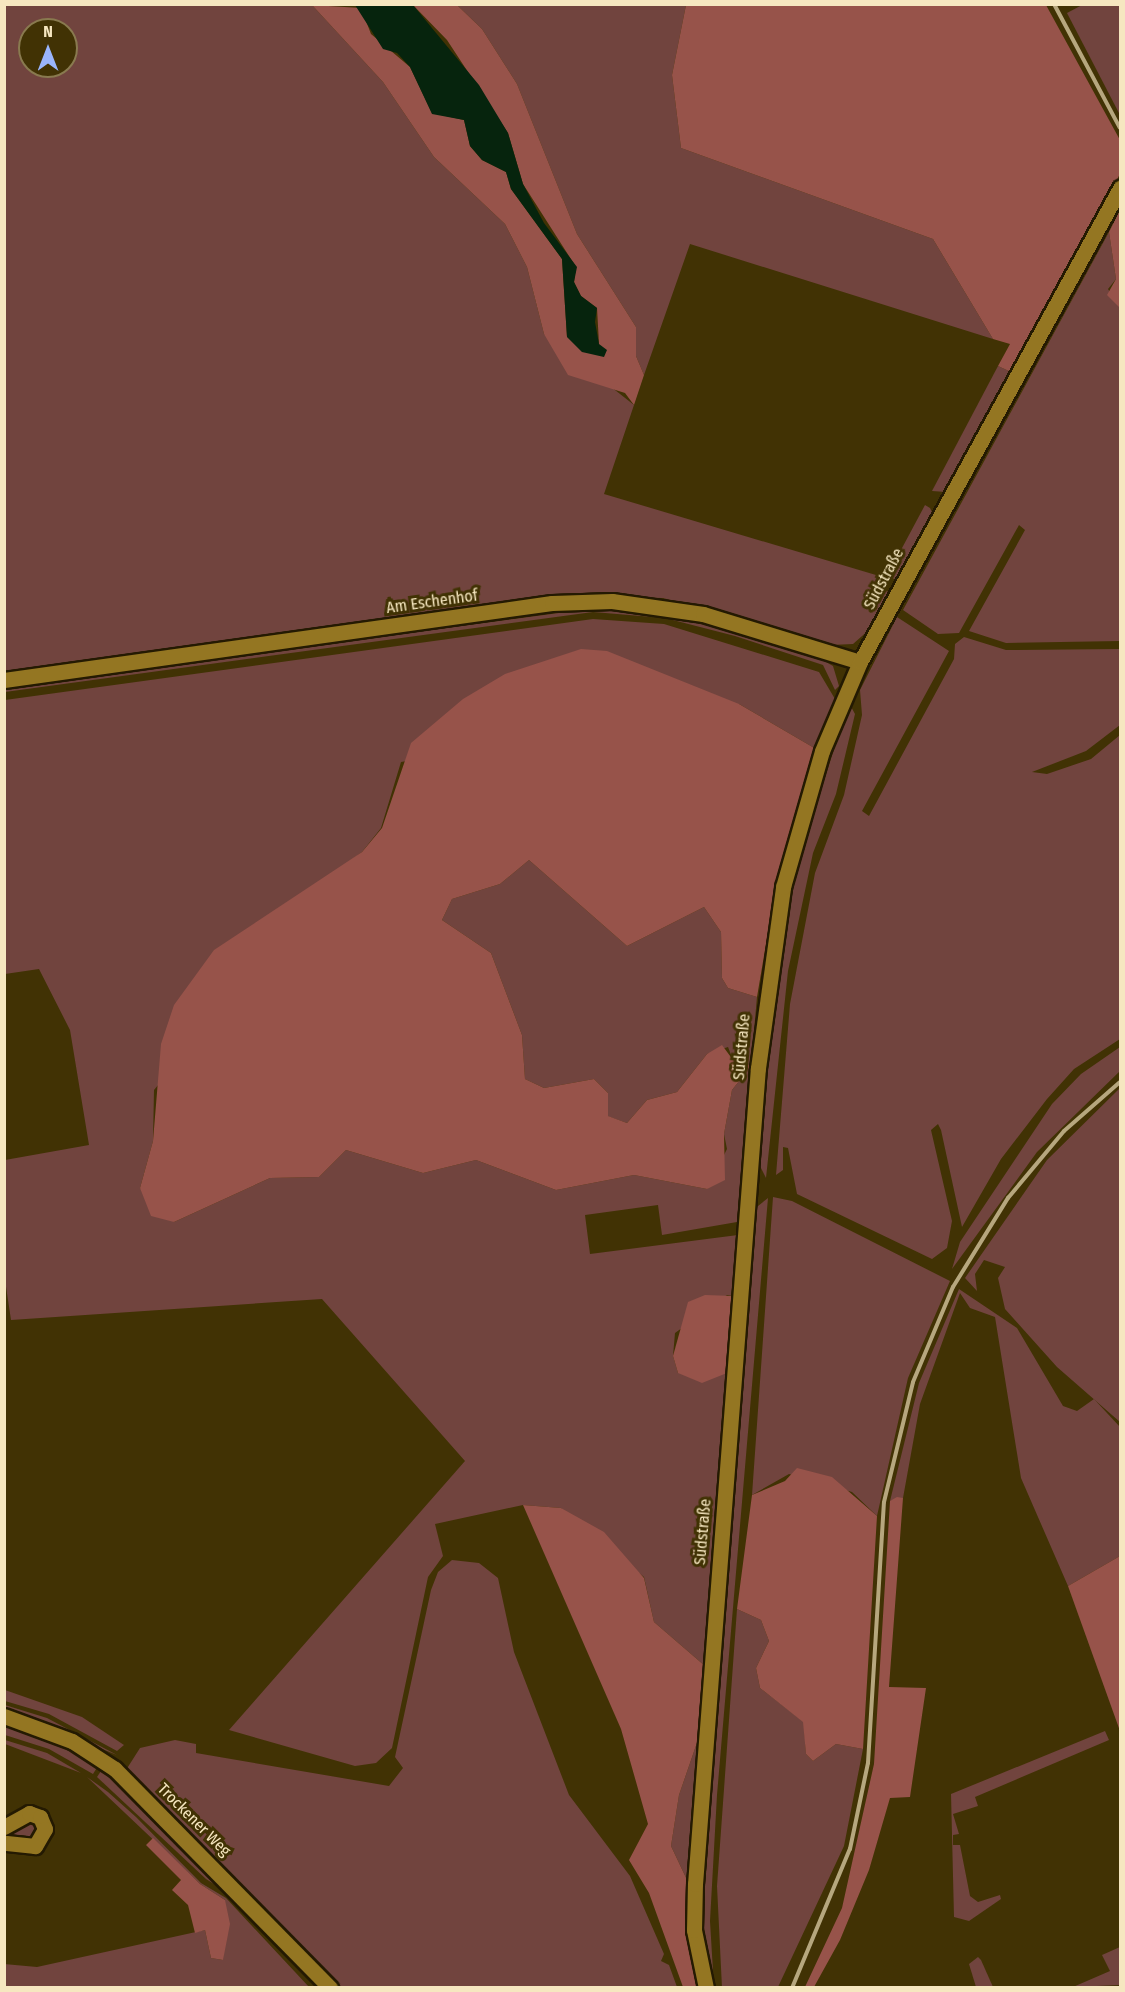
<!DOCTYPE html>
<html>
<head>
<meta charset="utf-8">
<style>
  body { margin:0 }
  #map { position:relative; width:1125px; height:1992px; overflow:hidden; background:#413204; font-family:"Fira Sans Condensed",sans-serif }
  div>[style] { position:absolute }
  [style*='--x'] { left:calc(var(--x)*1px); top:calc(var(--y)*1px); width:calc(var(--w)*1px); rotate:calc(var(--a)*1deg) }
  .green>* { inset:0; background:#71443e }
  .forest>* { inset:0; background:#97534a }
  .water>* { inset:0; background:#06240d }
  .roads { filter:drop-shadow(2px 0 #241a02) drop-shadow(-2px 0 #241a02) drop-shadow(0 2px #241a02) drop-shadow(0 -2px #241a02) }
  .street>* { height:15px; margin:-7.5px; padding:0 7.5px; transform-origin:7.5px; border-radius:7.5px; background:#947622 }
  .rail>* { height:4px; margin:-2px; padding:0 2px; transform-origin:2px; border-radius:2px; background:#b6a77e }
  span { translate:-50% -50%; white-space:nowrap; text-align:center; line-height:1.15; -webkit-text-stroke:6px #413204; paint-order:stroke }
  .street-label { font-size:16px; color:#f6e7c0 }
  .frame { position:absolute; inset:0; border:6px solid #f6e7c0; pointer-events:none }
  .north { position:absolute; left:18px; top:18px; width:60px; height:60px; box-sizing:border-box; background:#413204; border:2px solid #897a4f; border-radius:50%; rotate:0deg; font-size:16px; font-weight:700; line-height:24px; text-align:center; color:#f6e7c0 }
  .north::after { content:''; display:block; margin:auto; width:21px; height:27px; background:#9ab5fd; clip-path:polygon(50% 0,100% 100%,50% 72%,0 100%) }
</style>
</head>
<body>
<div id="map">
  <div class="green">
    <i style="clip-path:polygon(1084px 4px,1120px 5px,1120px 115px,1067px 13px)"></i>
    <i style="clip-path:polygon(evenodd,4px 5px,312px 5px,383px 82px,434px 157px,505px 224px,527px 267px,544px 334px,634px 405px,604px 494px,886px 578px,925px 505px,930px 508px,933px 514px,897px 579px,886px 578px,879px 589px,889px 592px,870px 629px,853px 644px,831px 645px,663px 598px,552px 596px,5px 674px,4px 5px,30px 30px,66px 30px,66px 66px,30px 66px,30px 30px)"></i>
    <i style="clip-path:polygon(457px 5px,686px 5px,672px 75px,681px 148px,933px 239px,993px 339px,690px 244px,644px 375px,636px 356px,636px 327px,577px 234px,517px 84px,482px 29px)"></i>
    <i style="clip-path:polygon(1109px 232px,1116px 279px,1108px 289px,1120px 308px,1120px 641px,1006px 643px,969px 631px,1025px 530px,1019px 525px,959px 633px,938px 634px,903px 610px)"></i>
    <i style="clip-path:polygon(998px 366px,1011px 372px,946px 492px,932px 491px)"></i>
    <i style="clip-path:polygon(604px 607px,699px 620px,819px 658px,833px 666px,839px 686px,835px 690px,823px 665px,735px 636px,665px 618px,593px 612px,5px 692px,4px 687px)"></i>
    <i style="clip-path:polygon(897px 617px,949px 651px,862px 811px,869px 816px,954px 659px,955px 644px,964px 637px,1006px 650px,1120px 649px,1120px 725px,1086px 751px,1032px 772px,1047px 774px,1091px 759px,1120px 735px,1120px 1039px,1074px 1069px,1047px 1099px,1001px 1159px,962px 1227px,941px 1130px,938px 1124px,931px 1130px,952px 1221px,947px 1248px,932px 1259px,797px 1194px,788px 1148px,783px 1147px,783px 1170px,776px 1175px,790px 1004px,815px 873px,844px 795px,862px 715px,860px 690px)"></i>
    <i style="clip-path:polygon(593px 619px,664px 624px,819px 672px,835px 699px,816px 749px,739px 704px,401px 762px,381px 828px,362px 852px,333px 874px,154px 1090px,153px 1141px,140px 1188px,174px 1222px,270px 1178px,319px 1177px,346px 1150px,423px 1173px,476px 1160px,556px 1190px,634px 1175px,707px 1189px,727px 1149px,724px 1134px,732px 1090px,751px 1066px,733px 1060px,728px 1047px,707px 1054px,677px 1092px,647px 1100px,627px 1123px,607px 1116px,608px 1093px,594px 1079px,544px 1088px,525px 1079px,522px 1035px,491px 953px,442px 920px,452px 899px,500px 884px,529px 860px,627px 946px,704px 907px,721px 932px,722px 978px,728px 988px,757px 997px,737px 1222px,662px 1235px,658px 1205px,585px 1215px,590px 1254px,738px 1235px,733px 1296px,727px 1295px,675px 1333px,673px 1356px,678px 1373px,727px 1373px,705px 1666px,654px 1622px,644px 1577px,561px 1508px,523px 1505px,435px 1524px,443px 1556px,428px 1577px,392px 1748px,376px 1763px,355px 1766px,229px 1730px,465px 1461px,322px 1299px,11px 1320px,5px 1280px,5px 1160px,89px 1145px,70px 1030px,39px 969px,5px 974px,5px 700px)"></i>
    <i style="clip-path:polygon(849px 703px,855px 714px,836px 794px,813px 853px,788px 971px,766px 1178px,758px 1162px,765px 1068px,789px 889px)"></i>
    <i style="clip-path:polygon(1120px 1047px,1120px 1071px,1037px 1152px,952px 1269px,960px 1242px,1052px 1104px,1081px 1074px)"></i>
    <i style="clip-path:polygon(1120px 1088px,1120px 1422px,1057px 1367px,1005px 1309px,998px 1278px,1005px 1267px,984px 1260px,975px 1274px,977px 1291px,965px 1278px,1047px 1160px)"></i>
    <i style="clip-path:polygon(773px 1197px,792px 1201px,950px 1281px,908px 1378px,877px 1516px,852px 1492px,789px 1474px,752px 1495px)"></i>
    <i style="clip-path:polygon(768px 1198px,717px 1795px,710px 1921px,714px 1988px,701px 1931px,700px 1884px,753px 1210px)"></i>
    <i style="clip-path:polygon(959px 1289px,1017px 1328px,1063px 1406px,1077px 1411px,1094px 1399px,1120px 1427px,1120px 1556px,1068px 1586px,1021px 1478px,995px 1317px,970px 1308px,960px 1293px,920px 1404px,903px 1498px,890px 1501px,919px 1383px)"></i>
    <i style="clip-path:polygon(452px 1560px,479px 1563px,498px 1578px,514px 1652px,569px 1795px,630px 1876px,664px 1954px,661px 1961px,669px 1965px,677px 1987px,340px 1987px,126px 1770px,140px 1748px,175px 1740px,196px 1744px,196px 1753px,389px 1786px,403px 1768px,395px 1757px,431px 1590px,438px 1572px)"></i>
    <i style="clip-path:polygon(737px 1609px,761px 1620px,769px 1641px,756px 1668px,760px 1688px,804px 1722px,806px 1754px,813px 1761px,836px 1744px,863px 1749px,844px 1846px,778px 1987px,722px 1988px,717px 1886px)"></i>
    <i style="clip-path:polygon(5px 1690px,82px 1717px,124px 1745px,117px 1751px,49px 1714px,5px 1701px)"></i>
    <i style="clip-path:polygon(5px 1705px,47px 1718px,117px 1755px,5px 1710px)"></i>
    <i style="clip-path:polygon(5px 1723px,41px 1735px,98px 1766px,93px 1774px,49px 1749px,5px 1735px)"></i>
    <i style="clip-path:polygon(1105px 1731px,1109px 1740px,975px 1797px,978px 1806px,953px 1814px,959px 1834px,953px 1835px,953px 1845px,960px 1845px,970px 1896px,978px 1902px,1000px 1895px,1001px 1899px,969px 1921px,954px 1917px,951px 1794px)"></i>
    <i style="clip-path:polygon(700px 1734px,688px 1882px,671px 1846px,679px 1795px)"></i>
    <i style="clip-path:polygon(5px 1740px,47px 1753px,81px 1773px,5px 1744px)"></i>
    <i style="clip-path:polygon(103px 1768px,112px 1774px,230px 1894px,206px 1879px,97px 1777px)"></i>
    <i style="clip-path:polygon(87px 1777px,108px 1792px,136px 1817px,201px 1883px,226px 1898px,309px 1987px,5px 1987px,4px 1964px,37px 1967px,205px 1930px,211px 1958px,223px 1960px,225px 1900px,200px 1884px)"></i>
    <i style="clip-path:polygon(33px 1820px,39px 1828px,32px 1839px,11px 1835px,13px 1828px)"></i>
    <i style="clip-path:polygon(1120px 1947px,1120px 1985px,1073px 1987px,1110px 1971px,1102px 1955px)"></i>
    <i style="clip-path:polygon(978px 1957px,981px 1960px,993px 1987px,976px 1987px,969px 1964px)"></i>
  </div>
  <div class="forest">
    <i style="clip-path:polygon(312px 5px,361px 8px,371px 34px,410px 67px,432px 113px,464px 120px,470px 146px,482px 160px,506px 172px,511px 189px,562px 259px,567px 337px,599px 344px,597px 308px,581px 296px,574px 282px,576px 267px,523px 184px,508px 133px,447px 40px,413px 5px,457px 5px,482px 29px,517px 84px,577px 234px,636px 327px,636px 356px,644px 375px,634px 405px,625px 393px,568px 375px,544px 334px,527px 267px,505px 224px,434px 157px,383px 82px)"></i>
    <i style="clip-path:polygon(686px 5px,1046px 5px,1120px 140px,1120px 174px,1011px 372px,998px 366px,1010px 344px,993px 339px,933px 239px,681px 148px,672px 75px)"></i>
    <i style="clip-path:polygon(1120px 210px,1120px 308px,1107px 295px,1116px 279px,1109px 232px)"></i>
    <i style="clip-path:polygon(581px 649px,607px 651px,739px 704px,816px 749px,776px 885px,757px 997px,728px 988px,722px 978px,721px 932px,704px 907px,627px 946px,529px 860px,500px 884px,452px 899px,442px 920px,491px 953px,522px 1035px,525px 1079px,544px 1088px,594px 1079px,608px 1093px,608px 1116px,627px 1123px,647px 1100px,677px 1092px,707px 1054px,722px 1045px,733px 1060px,751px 1066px,732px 1090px,724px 1134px,725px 1180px,707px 1189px,634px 1175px,556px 1190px,476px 1160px,423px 1173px,346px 1150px,319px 1177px,270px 1178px,174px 1222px,151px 1216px,140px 1188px,153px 1141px,161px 1044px,174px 1005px,214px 950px,362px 852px,382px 828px,411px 743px,463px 699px,505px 674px)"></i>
    <i style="clip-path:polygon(705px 1295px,733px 1296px,727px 1373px,702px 1383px,678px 1373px,673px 1356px,688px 1302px)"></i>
    <i style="clip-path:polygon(797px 1468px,832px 1477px,877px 1516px,863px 1749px,836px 1744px,813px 1761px,806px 1754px,803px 1722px,760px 1688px,756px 1668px,769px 1641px,761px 1620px,737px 1609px,752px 1495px,785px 1481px)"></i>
    <i style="clip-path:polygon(897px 1497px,903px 1498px,889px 1687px,926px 1688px,910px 1797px,890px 1798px,869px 1870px,840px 1940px,814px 1987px,805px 1987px,842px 1908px,874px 1764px,890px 1501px)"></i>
    <i style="clip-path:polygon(523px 1505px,561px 1508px,604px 1532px,644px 1578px,654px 1622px,705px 1666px,700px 1734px,679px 1795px,671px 1846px,688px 1882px,688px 1930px,700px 1987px,683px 1987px,649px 1893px,629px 1860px,648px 1824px,621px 1729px)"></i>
    <i style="clip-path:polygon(1120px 1556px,1120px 1731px,1068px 1586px)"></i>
    <i style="clip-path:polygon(153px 1838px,200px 1884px,225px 1900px,230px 1924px,223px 1960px,211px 1958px,205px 1930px,195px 1933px,188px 1905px,172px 1890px,181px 1880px,146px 1845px)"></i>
  </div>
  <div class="water">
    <i style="clip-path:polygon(355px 5px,413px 5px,479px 85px,508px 133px,523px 184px,544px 223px,577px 267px,574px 282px,581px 296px,597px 308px,595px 322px,599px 344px,607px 350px,604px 357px,582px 352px,567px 337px,562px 259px,511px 189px,506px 172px,482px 160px,470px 146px,464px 120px,432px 114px,410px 67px,397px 53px,383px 49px)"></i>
  </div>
  <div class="roads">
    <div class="street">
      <i style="--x:4;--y:680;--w:553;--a:-8"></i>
      <i style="--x:552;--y:603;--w:60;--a:-1.9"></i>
      <i style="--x:612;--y:601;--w:92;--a:8.1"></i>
      <i style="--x:703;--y:614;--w:164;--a:17"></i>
      <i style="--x:4;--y:1716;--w:72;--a:20.2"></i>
      <i style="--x:72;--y:1741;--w:51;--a:33.1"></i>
      <i style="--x:115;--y:1769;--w:307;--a:45.5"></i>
      <i style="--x:4;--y:1827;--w:29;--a:-29"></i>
      <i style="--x:29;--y:1813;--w:12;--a:20"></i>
      <i style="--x:40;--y:1817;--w:13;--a:67"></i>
      <i style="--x:45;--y:1829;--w:20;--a:120"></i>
      <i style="--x:35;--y:1846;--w:31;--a:-174"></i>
      <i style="--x:706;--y:1988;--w:59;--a:-101.7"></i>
      <i style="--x:694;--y:1930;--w:46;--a:-88.8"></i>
      <i style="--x:695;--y:1884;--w:818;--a:-85.59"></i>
      <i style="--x:758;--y:1068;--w:183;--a:-82.1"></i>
      <i style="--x:783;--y:887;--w:141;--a:-74"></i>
      <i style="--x:822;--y:751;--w:97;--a:-66.9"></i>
      <i style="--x:860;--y:662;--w:541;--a:-61.25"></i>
    </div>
  </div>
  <div class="rail">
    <i style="--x:1054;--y:4;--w:140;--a:62"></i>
    <i style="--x:792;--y:1988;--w:151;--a:-67.4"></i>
    <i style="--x:850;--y:1849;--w:88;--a:-78.2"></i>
    <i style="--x:868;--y:1763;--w:261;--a:-86.5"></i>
    <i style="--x:884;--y:1502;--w:123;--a:-76.4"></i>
    <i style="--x:913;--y:1382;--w:103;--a:-67.2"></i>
    <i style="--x:953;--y:1287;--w:105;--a:-58.3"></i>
    <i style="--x:1008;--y:1198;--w:87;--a:-50.1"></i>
    <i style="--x:1064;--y:1131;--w:74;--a:-41.2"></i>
  </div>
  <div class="street-label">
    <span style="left:884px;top:579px;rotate:-62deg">Südstraße</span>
    <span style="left:432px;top:602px;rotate:-8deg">Am Eschenhof</span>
    <span style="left:742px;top:1047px;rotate:-85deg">Südstraße</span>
    <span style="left:703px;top:1532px;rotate:-85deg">Südstraße</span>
    <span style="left:194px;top:1820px;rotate:45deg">Trockener Weg</span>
  </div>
  <div class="frame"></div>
  <div class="north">N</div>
</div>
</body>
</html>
